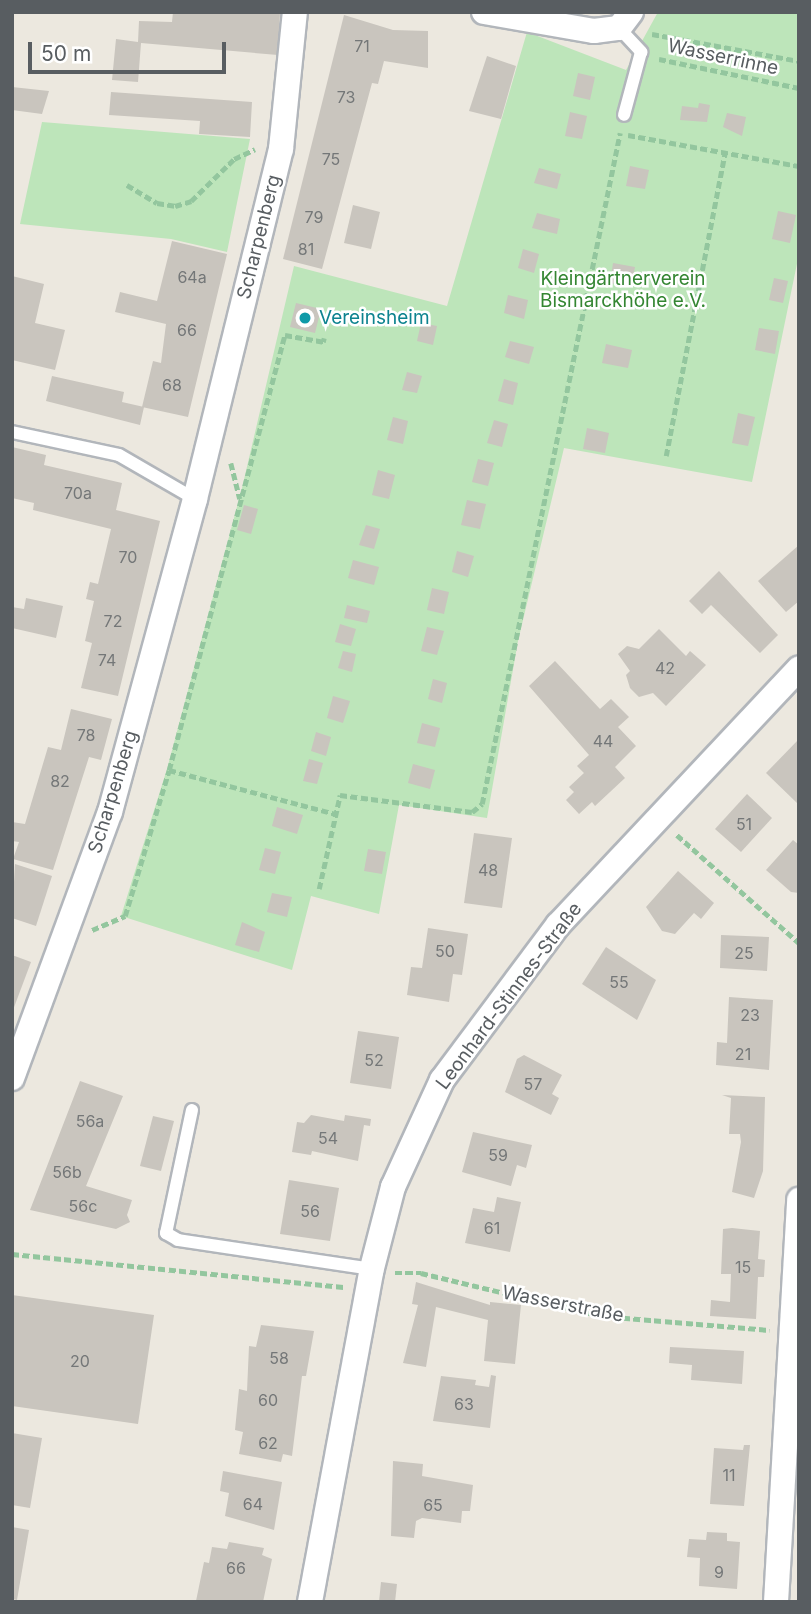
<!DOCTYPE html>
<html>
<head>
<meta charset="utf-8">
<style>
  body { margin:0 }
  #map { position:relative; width:811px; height:1614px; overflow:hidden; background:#ece8df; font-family:Inter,sans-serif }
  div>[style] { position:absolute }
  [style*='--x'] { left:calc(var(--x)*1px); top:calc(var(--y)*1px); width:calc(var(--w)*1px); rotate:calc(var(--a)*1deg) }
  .green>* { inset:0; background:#bde5ba }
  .building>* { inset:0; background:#c9c5be }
  .path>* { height:4.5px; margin-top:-2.25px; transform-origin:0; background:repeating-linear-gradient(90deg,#93c69e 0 7px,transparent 0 10.5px) }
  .roads { filter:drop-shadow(2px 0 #b2b6bb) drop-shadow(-2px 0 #b2b6bb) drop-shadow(0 2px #b2b6bb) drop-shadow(0 -2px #b2b6bb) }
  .service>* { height:12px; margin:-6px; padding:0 6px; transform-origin:6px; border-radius:6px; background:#fff }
  .minor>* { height:24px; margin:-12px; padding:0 12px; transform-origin:12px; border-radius:12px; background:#fff }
  .dots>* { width:19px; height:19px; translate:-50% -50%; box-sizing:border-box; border:4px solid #fff; border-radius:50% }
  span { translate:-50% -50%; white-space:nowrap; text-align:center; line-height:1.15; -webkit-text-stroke:5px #fff; paint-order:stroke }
  .number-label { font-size:16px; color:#747778 }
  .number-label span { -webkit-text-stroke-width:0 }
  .street-label { font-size:19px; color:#585d61 }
  .park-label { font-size:19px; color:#348632 }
  .culture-label { font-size:19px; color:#0d838f }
  .left { translate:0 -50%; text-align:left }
  .frame { position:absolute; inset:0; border:14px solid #585d61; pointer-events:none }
  .scale { position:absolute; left:28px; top:42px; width:198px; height:32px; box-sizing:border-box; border:4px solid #585d61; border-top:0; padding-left:9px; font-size:21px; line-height:24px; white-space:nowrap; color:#585d61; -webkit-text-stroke:5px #fff; paint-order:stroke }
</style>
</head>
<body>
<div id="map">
  <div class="green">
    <i style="clip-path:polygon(658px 12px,799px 12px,799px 254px,752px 482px,564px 448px,518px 641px,487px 818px,399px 805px,379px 914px,311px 896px,292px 970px,121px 916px,167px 769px,242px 488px,294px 266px,447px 306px,527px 32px,626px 70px)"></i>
    <i style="clip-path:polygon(42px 122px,250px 139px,227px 252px,171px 239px,20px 224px)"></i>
  </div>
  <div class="building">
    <i style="clip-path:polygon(173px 12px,280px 12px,278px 55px,141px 43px,138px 82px,112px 80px,116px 39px,138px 42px,139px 21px,172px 22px)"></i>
    <i style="clip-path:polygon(344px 15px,393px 30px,428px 31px,428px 68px,384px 61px,378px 84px,372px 83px,322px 269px,283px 259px)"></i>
    <i style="clip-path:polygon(487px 56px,516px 66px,501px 119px,469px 111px)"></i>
    <i style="clip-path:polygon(578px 73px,595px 77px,590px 100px,573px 96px)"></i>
    <i style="clip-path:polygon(12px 87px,49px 91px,42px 114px,12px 110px)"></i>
    <i style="clip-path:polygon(111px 92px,252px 102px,250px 137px,199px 134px,200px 121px,109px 115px)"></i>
    <i style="clip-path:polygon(699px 103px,710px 105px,707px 122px,680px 120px,682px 106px,698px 108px)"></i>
    <i style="clip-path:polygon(570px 112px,587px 116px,582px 139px,565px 136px)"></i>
    <i style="clip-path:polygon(727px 113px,746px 117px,742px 136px,723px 127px)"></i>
    <i style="clip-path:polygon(630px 166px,649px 170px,645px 189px,626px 186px)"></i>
    <i style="clip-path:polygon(539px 168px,561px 174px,557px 189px,534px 183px)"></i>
    <i style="clip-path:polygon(353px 205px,380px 212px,371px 249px,344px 243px)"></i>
    <i style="clip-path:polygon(778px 211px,796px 215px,790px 243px,772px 239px)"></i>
    <i style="clip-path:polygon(537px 213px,560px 219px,557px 234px,532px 228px)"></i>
    <i style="clip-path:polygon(172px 241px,227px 254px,188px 417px,142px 407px,153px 361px,161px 363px,166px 324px,115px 312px,120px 292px,157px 301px)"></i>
    <i style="clip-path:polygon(523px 249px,539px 254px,534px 273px,518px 268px)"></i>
    <i style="clip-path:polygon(613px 263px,635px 267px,631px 287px,610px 283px)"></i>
    <i style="clip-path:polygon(12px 276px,44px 284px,35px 323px,65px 330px,55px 370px,12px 360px)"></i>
    <i style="clip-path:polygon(774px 278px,788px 281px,783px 303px,769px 300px)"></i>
    <i style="clip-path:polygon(508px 295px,528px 300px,524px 319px,504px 313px)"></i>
    <i style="clip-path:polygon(296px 303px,321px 309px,315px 333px,290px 327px)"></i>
    <i style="clip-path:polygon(421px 323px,437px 326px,433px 345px,417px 341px)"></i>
    <i style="clip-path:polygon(759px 328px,779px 331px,775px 354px,755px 350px)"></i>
    <i style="clip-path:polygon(510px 341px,534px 347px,529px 364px,505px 357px)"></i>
    <i style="clip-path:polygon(606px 344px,632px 350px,628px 368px,602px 363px)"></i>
    <i style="clip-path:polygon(407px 372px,422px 376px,417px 393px,402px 390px)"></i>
    <i style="clip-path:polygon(52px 376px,124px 392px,122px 402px,144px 407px,140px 425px,46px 401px)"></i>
    <i style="clip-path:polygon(504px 379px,518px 383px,513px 405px,498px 401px)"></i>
    <i style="clip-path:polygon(738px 413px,755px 417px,748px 446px,732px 443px)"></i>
    <i style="clip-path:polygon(393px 417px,408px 421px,403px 444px,387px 440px)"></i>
    <i style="clip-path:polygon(494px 420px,508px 424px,502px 447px,487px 443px)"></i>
    <i style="clip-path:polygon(587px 428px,609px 433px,605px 453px,583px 449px)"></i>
    <i style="clip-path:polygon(12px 447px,46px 455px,44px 465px,122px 483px,116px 510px,160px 521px,118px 696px,81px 688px,92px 643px,85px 641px,94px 601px,86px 599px,90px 582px,98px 584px,111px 529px,33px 510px,34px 503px,12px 498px)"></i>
    <i style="clip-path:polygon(478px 459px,494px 463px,488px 486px,472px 482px)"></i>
    <i style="clip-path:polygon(378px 470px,395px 475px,389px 499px,372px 495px)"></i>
    <i style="clip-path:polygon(467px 500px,486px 504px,480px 529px,461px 525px)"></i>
    <i style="clip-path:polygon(244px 505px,258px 509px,251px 534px,237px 530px)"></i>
    <i style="clip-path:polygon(366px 525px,380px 529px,374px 549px,359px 545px)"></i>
    <i style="clip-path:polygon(799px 545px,799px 601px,786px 612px,758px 581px)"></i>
    <i style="clip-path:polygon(457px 551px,474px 556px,468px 577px,452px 572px)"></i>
    <i style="clip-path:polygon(353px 560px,379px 567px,374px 585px,348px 578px)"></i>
    <i style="clip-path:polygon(719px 571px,778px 635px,760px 653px,711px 605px,702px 614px,689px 601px)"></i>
    <i style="clip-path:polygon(432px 588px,449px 592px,444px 614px,427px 610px)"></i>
    <i style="clip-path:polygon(26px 598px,63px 606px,56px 638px,12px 628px,12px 607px,24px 609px)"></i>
    <i style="clip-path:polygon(347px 605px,370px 611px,367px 623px,344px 618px)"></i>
    <i style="clip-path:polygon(340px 624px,356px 629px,351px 646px,335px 642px)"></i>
    <i style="clip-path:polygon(427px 627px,444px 631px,437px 655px,421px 651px)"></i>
    <i style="clip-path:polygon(659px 629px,686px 656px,690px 651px,706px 665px,666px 706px,653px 693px,639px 697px,630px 688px,626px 675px,630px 671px,618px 654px,627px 646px,639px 649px)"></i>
    <i style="clip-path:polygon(343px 651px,356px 654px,352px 672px,338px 668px)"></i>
    <i style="clip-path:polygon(555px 661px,600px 709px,611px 699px,629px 717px,618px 727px,636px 746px,615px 767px,625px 778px,595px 806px,592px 802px,579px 814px,566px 800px,574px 792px,569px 787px,584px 773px,577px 766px,589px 755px,529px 686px)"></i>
    <i style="clip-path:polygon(433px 679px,447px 683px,442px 703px,428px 699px)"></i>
    <i style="clip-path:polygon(333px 696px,350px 701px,343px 723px,327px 718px)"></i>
    <i style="clip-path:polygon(71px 709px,112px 719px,101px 760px,89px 757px,53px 870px,13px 859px,19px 842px,12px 841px,12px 822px,25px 824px,48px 747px,61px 750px)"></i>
    <i style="clip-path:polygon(422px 723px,440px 728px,435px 747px,417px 743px)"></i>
    <i style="clip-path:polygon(316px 732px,331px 737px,326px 756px,311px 751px)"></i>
    <i style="clip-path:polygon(799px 739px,799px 800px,797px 803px,766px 773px)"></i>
    <i style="clip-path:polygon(309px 759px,323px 763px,317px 784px,303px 781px)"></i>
    <i style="clip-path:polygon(413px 764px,435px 770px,430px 789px,408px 783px)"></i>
    <i style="clip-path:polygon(747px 794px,772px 818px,741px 852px,715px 829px)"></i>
    <i style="clip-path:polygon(277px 807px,303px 815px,297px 834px,272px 826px)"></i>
    <i style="clip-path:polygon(474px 833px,512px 838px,502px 908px,464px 903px)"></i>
    <i style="clip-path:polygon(793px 840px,799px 845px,799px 893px,791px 892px,766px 870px)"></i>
    <i style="clip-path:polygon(265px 848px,281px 852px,275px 874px,259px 870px)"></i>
    <i style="clip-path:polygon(368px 849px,386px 852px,382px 874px,364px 871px)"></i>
    <i style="clip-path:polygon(15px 864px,52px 876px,36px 926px,12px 918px)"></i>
    <i style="clip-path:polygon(678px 871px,714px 903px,701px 919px,694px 913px,675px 934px,662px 931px,646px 907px)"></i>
    <i style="clip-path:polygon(272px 893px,292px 897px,287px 917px,267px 912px)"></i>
    <i style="clip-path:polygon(242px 922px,265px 932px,259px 952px,235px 945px)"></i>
    <i style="clip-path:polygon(428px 928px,468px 934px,462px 975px,453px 974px,449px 1002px,407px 995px,411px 967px,422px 968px)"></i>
    <i style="clip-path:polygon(721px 935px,769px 937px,767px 971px,720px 968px)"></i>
    <i style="clip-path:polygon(606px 947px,656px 980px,637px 1020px,582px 984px)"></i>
    <i style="clip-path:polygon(12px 955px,31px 962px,13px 1010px,12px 1010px)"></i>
    <i style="clip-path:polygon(729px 997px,773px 1000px,769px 1070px,716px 1065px,717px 1042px,727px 1043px)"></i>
    <i style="clip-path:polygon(358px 1031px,399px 1037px,391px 1089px,350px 1083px)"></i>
    <i style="clip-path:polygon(524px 1055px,562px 1075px,552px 1094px,559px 1098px,551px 1115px,505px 1092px,517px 1059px)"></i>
    <i style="clip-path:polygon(80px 1081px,123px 1096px,86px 1186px,132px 1200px,127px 1215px,130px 1222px,116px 1229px,30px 1210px)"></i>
    <i style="clip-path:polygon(722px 1095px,765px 1097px,763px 1171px,754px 1198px,732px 1192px,741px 1142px,740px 1134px,729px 1134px,731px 1098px)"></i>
    <i style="clip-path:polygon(345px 1115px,371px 1119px,370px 1126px,364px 1125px,358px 1161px,312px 1151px,311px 1155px,292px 1152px,297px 1122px,304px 1123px,311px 1115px,344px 1121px)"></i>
    <i style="clip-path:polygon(153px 1116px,174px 1121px,161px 1171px,140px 1166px)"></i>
    <i style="clip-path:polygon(473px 1132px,532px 1145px,526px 1168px,517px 1165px,511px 1186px,462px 1172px)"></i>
    <i style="clip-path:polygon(289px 1180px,339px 1188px,330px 1241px,280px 1234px)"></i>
    <i style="clip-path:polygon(497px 1197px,521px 1202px,510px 1252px,465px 1243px,473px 1208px,494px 1212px)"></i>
    <i style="clip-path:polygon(732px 1228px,760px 1231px,758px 1259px,765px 1260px,764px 1277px,758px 1277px,756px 1319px,710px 1316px,711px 1300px,730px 1302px,731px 1274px,721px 1274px,723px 1229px)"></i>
    <i style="clip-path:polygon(416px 1282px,490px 1305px,490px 1302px,521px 1305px,515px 1364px,484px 1361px,488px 1320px,436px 1307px,426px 1367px,403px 1363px,418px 1305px,412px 1304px)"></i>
    <i style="clip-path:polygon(12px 1295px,154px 1315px,138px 1424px,12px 1406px)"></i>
    <i style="clip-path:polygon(261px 1325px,314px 1331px,306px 1376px,302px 1376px,292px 1456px,283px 1454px,281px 1462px,239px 1454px,243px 1432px,235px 1430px,239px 1389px,247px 1391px,249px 1346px,256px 1347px)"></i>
    <i style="clip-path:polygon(670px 1347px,744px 1351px,742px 1384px,691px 1380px,692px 1365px,669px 1363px)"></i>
    <i style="clip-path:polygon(491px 1375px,496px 1376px,490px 1428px,433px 1421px,441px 1376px,476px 1380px,475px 1385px,489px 1387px)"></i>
    <i style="clip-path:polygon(12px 1433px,42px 1438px,30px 1508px,12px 1505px)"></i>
    <i style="clip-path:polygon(744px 1445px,750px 1445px,744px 1506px,710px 1504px,714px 1448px,743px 1450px)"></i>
    <i style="clip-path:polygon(393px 1461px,423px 1464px,422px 1476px,473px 1485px,470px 1511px,462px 1511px,461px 1523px,422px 1518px,416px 1521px,414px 1538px,391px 1536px)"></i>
    <i style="clip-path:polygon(223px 1471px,282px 1482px,274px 1530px,225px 1516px,229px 1493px,220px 1491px)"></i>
    <i style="clip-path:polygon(12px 1527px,29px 1530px,17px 1600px,12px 1599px)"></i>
    <i style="clip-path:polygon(707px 1532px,727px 1533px,727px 1541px,740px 1542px,737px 1589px,699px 1586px,700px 1558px,687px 1557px,689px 1539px,706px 1540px)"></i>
    <i style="clip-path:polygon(229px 1542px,264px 1548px,262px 1555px,272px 1559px,263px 1602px,196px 1601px,204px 1562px,209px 1563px,212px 1547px,227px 1549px)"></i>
    <i style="clip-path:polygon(381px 1582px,397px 1584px,395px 1602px,379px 1602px)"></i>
  </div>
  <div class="path">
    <i style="--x:652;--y:34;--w:149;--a:10.4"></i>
    <i style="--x:659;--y:59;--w:143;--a:11.7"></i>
    <i style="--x:628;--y:135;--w:174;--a:10.3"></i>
    <i style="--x:127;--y:185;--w:35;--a:31"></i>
    <i style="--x:157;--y:203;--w:18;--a:9"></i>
    <i style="--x:175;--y:206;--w:17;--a:-17"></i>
    <i style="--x:191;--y:201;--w:60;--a:-44.3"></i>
    <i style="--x:234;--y:159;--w:23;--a:-25"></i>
    <i style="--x:666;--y:456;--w:310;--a:-79"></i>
    <i style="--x:231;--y:463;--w:37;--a:76"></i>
    <i style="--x:169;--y:770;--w:173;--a:14.8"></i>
    <i style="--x:677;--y:835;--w:163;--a:41.5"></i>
    <i style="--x:319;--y:889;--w:96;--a:-77.4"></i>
    <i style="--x:340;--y:795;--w:133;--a:7.3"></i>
    <i style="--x:472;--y:812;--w:13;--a:-39"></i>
    <i style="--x:482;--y:804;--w:685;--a:-78.38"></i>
    <i style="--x:92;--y:930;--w:36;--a:-23"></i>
    <i style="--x:125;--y:916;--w:152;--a:-73.2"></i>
    <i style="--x:169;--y:770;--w:450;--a:-75.1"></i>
    <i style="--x:285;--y:335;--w:39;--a:10"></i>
    <i style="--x:323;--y:342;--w:4;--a:-76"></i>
    <i style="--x:12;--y:1254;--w:333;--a:5.7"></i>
    <i style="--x:395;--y:1273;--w:26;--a:0"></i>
    <i style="--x:421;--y:1273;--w:186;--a:13.4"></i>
    <i style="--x:602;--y:1316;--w:168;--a:4.8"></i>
  </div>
  <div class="roads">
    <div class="service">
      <i style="--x:619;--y:28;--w:33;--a:47"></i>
      <i style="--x:641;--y:52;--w:65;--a:105.1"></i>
      <i style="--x:12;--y:432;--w:109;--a:12.1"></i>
      <i style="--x:119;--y:455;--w:88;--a:30.1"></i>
      <i style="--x:192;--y:1110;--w:126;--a:101.9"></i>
      <i style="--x:166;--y:1233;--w:14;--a:30"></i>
      <i style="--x:178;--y:1240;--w:197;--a:8.5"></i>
    </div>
    <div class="minor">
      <i style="--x:484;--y:12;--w:112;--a:9.8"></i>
      <i style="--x:594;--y:31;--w:25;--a:-7"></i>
      <i style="--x:619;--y:28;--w:20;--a:-53"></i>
      <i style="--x:12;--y:1078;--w:283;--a:-69.8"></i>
      <i style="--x:110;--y:812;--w:324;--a:-74.8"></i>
      <i style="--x:195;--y:499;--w:360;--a:-76.2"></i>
      <i style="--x:281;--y:149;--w:138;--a:-84.2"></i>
      <i style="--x:310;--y:1602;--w:336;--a:-79.5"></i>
      <i style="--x:371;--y:1272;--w:88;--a:-75.5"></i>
      <i style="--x:393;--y:1187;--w:118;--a:-65.4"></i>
      <i style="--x:442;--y:1080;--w:194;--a:-53.2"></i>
      <i style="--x:558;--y:925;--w:352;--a:-46.8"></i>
      <i style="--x:776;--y:1602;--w:403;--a:-86.7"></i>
    </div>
  </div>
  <div class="dots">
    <i style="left:305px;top:318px;background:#0f9aa8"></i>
  </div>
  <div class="number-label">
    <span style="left:362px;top:46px">71</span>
    <span style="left:346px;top:97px">73</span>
    <span style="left:331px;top:159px">75</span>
    <span style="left:314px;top:217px">79</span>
    <span style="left:306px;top:249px">81</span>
    <span style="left:192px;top:277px">64a</span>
    <span style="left:187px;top:330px">66</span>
    <span style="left:172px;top:385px">68</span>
    <span style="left:78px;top:493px">70a</span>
    <span style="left:128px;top:557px">70</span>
    <span style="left:113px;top:621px">72</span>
    <span style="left:107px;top:660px">74</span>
    <span style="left:665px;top:668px">42</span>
    <span style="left:86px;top:735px">78</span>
    <span style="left:603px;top:741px">44</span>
    <span style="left:60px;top:781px">82</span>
    <span style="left:744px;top:824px">51</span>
    <span style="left:488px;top:870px">48</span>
    <span style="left:445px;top:951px">50</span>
    <span style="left:744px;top:953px">25</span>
    <span style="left:619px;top:982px">55</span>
    <span style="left:750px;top:1015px">23</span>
    <span style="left:743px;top:1054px">21</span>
    <span style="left:374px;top:1060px">52</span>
    <span style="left:533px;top:1084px">57</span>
    <span style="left:90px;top:1121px">56a</span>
    <span style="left:328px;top:1138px">54</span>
    <span style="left:498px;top:1155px">59</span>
    <span style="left:67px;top:1172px">56b</span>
    <span style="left:83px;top:1206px">56c</span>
    <span style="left:310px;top:1211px">56</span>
    <span style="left:492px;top:1228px">61</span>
    <span style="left:743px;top:1267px">15</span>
    <span style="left:279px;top:1358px">58</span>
    <span style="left:80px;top:1361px">20</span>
    <span style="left:268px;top:1400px">60</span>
    <span style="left:464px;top:1404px">63</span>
    <span style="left:268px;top:1443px">62</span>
    <span style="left:729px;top:1475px">11</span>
    <span style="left:253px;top:1504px">64</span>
    <span style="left:433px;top:1505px">65</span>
    <span style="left:236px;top:1568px">66</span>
    <span style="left:719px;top:1572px">9</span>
  </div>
  <div class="street-label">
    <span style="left:723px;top:57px;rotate:12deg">Wasserrinne</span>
    <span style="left:259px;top:237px;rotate:-76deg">Scharpenberg</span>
    <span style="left:113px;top:792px;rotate:-73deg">Scharpenberg</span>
    <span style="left:509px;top:996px;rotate:-53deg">Leonhard-Stinnes-Straße</span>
    <span style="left:563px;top:1304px;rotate:11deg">Wasserstraße</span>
  </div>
  <div class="park-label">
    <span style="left:623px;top:290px">Kleingärtnerverein<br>Bismarckhöhe e.V.</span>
  </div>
  <div class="culture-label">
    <span class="left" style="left:319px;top:318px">Vereinsheim</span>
  </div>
  <div class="frame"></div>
  <div class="scale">50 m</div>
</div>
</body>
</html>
